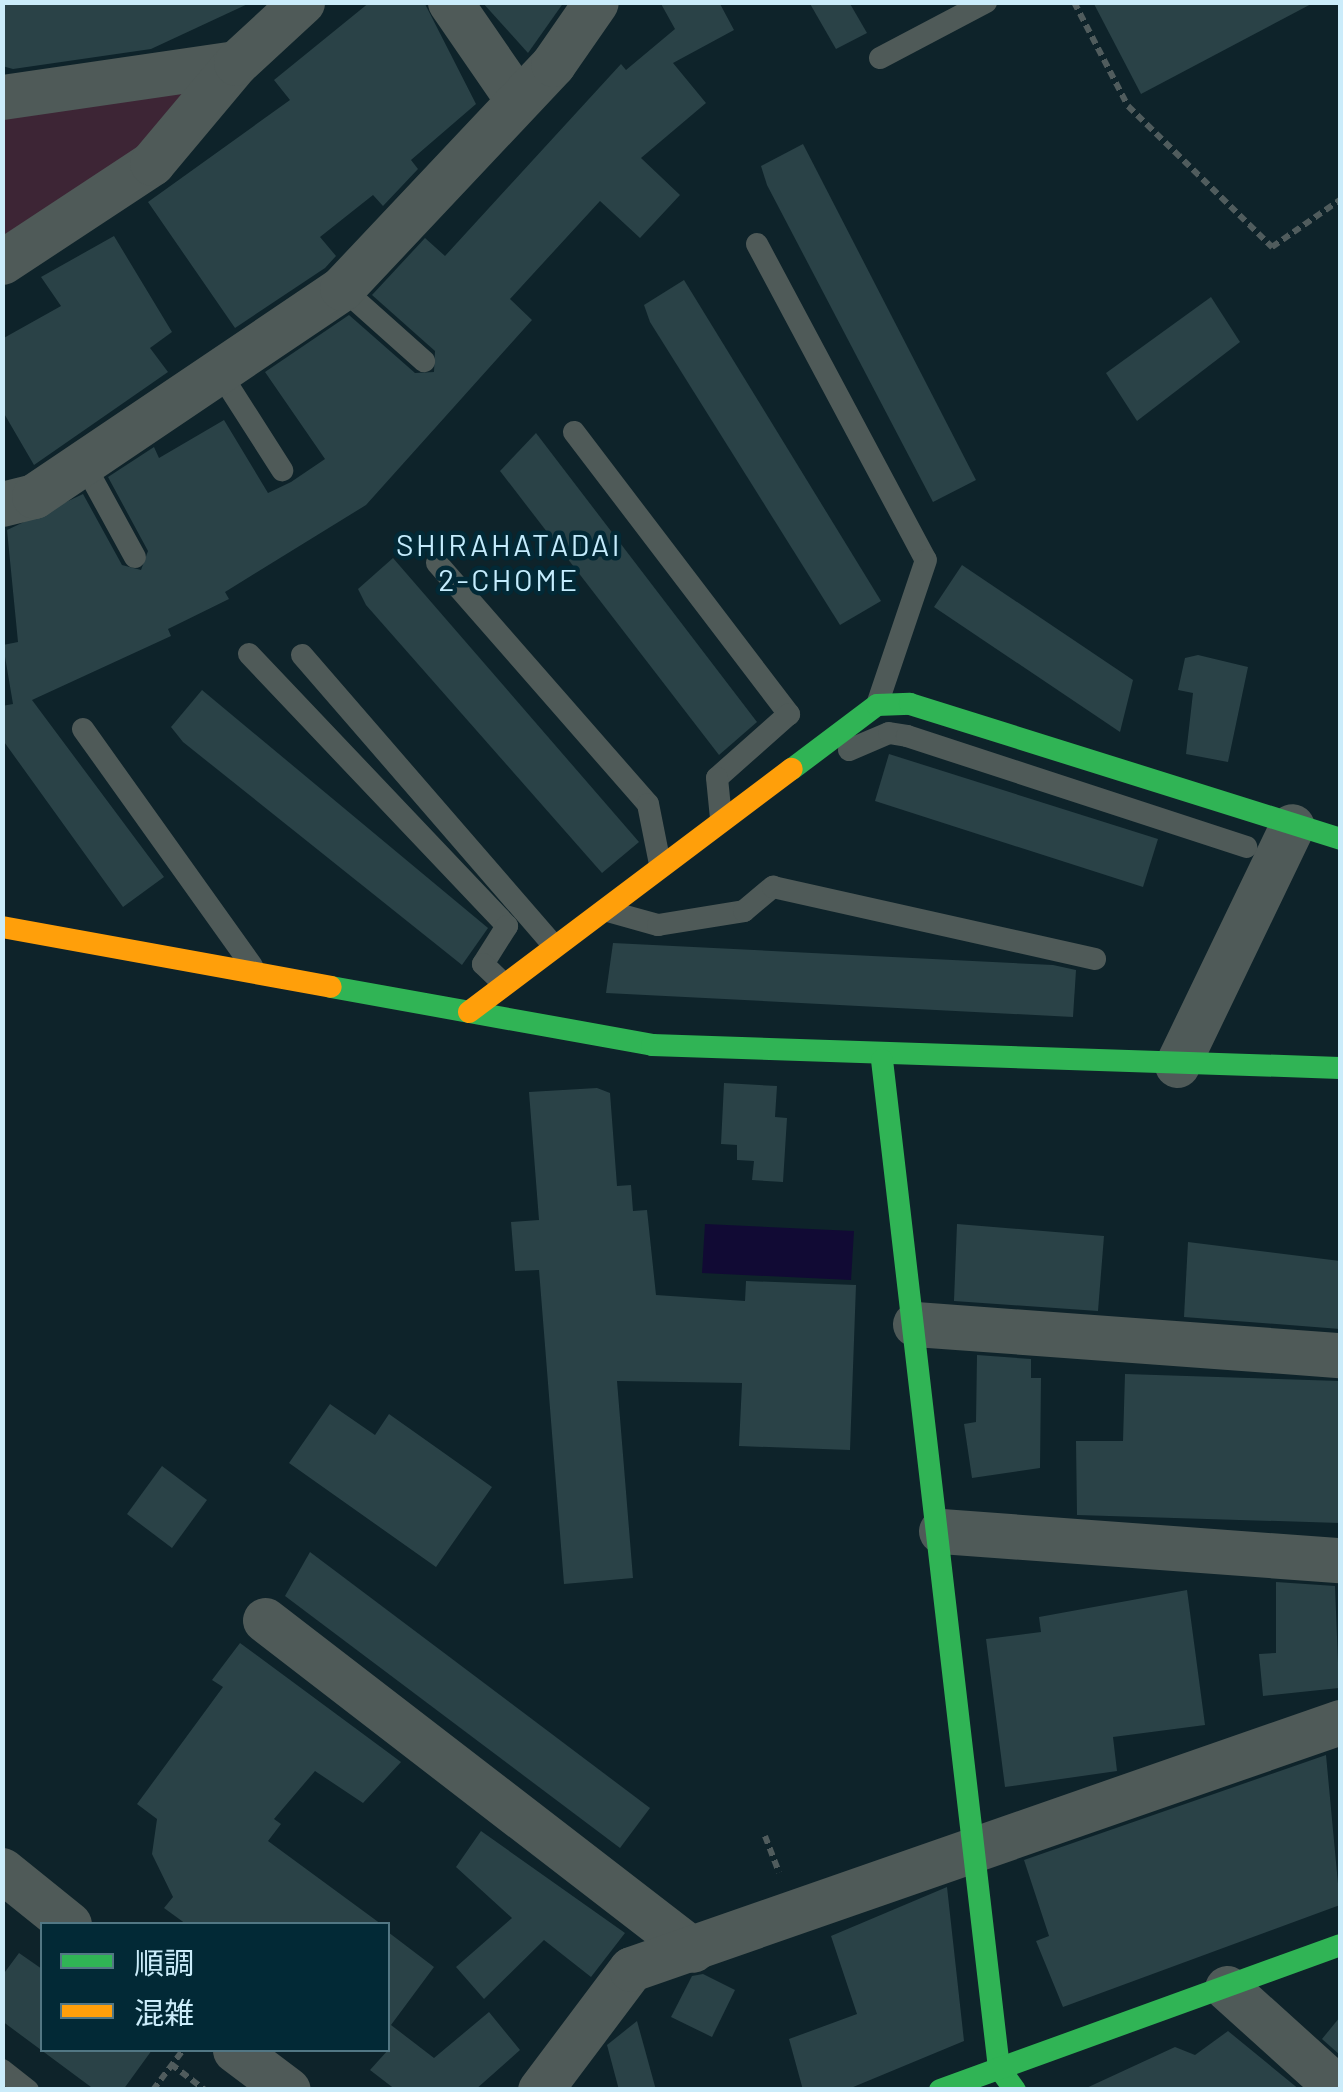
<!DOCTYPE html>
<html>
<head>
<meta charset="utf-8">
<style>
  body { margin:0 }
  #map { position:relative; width:1343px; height:2092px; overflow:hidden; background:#0e232a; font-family:Barlow,"Noto Sans JP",sans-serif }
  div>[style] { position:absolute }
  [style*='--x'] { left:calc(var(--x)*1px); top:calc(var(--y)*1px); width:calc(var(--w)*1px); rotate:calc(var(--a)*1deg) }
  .green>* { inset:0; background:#3d2535 }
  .water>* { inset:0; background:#110a34 }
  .building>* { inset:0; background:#2a4247 }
  .path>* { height:6px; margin-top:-3px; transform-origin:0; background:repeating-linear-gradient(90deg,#505c5d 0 8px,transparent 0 13px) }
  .lane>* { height:22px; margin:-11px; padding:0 11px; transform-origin:11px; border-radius:11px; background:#4f5a58 }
  .street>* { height:45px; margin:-22.5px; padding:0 22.5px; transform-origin:22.5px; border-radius:22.5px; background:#4f5a58 }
  .fast>* { height:22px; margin:-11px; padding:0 11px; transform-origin:11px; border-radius:11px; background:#30b455 }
  .slow>* { height:22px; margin:-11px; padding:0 11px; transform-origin:11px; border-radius:11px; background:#ff9f0a }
  span { translate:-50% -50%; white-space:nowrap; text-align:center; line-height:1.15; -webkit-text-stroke:9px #022936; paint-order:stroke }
  .neighbourhood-label { font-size:30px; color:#c4ecfd; letter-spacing:2.5px }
  .frame { position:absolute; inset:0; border:5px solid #cbecfa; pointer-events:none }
  .legend { position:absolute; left:40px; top:1922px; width:350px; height:130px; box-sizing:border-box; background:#022936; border:2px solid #527784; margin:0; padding:12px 18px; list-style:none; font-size:30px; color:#cbecfa }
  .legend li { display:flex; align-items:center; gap:20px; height:50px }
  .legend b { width:50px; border:2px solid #527784 }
</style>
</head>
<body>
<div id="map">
  <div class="green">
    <i style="clip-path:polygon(180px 86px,185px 102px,121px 164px,3px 240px,3px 114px)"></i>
  </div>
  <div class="water">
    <i style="clip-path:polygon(705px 1224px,854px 1231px,851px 1280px,702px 1273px)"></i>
  </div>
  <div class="building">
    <i style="clip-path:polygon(2px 2px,252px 2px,151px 49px,13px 69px,2px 66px)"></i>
    <i style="clip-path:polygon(370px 2px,424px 2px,476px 104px,411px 160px,418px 169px,383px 206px,373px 195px,320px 237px,336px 256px,325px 268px,235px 328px,148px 202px,290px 100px,274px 80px)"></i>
    <i style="clip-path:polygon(482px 2px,564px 2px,528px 53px)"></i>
    <i style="clip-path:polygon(660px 2px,719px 2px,734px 30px,673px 63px,706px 103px,641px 158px,680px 195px,640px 238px,600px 201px,510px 299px,532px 320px,366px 505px,225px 592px,229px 599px,168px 629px,171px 636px,32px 700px,164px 877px,123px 907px,2px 739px,2px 706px,13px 704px,3px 645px,18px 642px,7px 530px,83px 494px,122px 565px,141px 570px,148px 551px,108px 477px,154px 447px,159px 458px,224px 420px,268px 493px,291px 482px,325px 459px,265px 372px,349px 315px,415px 373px,434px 372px,435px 351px,372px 295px,425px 238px,445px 256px,621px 64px,626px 70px,675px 29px)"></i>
    <i style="clip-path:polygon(809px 2px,849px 2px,867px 33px,836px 49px)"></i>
    <i style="clip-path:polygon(1093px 2px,1315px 2px,1141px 94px)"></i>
    <i style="clip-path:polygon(803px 144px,976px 480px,933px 502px,767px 185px,761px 166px)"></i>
    <i style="clip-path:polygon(114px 236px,172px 332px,150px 348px,168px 372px,34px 465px,2px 410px,2px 339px,61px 306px,41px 277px)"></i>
    <i style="clip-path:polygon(684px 280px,881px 601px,840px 625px,650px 322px,644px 305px)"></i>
    <i style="clip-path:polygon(1211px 297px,1240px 342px,1137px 421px,1106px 373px)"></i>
    <i style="clip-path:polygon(536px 433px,757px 722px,719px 755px,500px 471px)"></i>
    <i style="clip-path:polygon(393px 558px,639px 842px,602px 873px,366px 605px,358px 589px)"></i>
    <i style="clip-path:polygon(962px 565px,1133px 680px,1120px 732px,934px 607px)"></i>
    <i style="clip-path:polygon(1198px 655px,1248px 667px,1228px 762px,1186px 754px,1193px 693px,1178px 690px,1185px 658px)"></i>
    <i style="clip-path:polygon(202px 690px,488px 928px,462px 965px,183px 742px,171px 727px)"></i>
    <i style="clip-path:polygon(889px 754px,1158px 839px,1143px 887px,875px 801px)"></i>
    <i style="clip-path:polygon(613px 943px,1053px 965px,1076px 970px,1073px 1017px,606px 993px)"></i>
    <i style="clip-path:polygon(724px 1083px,777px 1086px,775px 1117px,787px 1118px,783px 1182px,752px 1180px,754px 1161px,737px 1160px,737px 1145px,721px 1144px)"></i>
    <i style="clip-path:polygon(597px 1088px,610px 1093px,617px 1186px,631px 1185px,633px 1211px,647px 1210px,656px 1295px,745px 1301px,746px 1281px,856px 1285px,850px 1450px,739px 1446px,742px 1383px,617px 1381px,633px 1578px,564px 1584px,539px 1270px,515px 1271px,511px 1222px,539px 1220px,529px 1092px)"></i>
    <i style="clip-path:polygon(957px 1224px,1104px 1236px,1098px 1311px,954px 1301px)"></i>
    <i style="clip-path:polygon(1188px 1242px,1340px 1261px,1340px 1329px,1184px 1317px)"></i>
    <i style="clip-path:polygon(977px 1355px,1031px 1359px,1031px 1378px,1041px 1378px,1040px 1468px,972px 1478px,964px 1424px,976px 1422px)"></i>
    <i style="clip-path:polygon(1125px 1374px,1340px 1381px,1340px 1523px,1077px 1515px,1076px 1441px,1123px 1441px)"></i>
    <i style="clip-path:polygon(330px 1404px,375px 1435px,389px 1414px,492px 1487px,436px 1567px,289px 1463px)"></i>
    <i style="clip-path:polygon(162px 1466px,207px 1500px,172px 1548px,127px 1514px)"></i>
    <i style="clip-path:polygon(310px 1552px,650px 1808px,620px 1848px,285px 1596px)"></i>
    <i style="clip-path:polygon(1276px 1582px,1335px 1586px,1339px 1688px,1263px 1696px,1259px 1654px,1276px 1653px)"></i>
    <i style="clip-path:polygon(1187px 1590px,1205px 1725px,1113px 1737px,1117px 1771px,1005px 1787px,986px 1639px,1041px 1632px,1039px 1617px)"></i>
    <i style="clip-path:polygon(240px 1643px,401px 1762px,363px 1803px,315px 1771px,274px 1819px,281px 1824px,268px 1841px,381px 1924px,186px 1924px,164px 1908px,173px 1897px,152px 1854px,157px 1819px,137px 1804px,223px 1687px,212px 1680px)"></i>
    <i style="clip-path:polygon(1326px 1755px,1340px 1905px,1063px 2007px,1036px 1941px,1049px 1936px,1024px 1860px)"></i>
    <i style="clip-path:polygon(481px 1831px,625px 1933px,591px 1977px,544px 1940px,484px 1999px,456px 1967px,512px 1918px,456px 1867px)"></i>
    <i style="clip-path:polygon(947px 1887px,964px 2041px,846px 2090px,803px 2090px,789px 2039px,857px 2014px,831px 1936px)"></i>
    <i style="clip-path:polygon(388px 1932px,434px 1967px,391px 2025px,434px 2058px,489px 2012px,520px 2050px,475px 2090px,396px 2090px,370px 2070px,388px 2050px)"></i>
    <i style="clip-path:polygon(19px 1953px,42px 1969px,42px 2050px,152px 2050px,123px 2090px,95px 2090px,2px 2021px,2px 1976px)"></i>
    <i style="clip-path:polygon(703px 1974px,735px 1990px,712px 2037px,671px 2017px,692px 1976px)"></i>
    <i style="clip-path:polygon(1340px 2017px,1340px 2055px,1322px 2039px)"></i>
    <i style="clip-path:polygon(637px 2021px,656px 2090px,619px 2090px,607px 2045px)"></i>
    <i style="clip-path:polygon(1228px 2031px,1300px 2090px,1082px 2090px,1175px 2047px,1195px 2055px)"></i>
  </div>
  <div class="path">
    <i style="--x:1074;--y:2;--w:117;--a:62.6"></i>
    <i style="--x:1128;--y:106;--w:202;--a:44.4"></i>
    <i style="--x:1272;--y:247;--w:83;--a:-34.7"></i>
    <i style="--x:765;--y:1836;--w:39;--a:69"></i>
    <i style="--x:171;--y:2064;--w:43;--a:37.4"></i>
    <i style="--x:153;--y:2090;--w:50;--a:-53.1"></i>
  </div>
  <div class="lane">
    <i style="--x:880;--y:58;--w:120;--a:-27.8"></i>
    <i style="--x:757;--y:244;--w:358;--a:61.9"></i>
    <i style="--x:926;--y:560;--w:153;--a:108.7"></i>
    <i style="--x:342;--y:288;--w:110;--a:41.7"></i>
    <i style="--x:222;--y:376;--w:112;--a:57.4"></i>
    <i style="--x:574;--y:432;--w:355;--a:52.7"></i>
    <i style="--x:789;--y:714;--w:96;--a:138.4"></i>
    <i style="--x:717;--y:778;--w:40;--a:84.3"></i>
    <i style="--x:84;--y:464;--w:106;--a:61.3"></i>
    <i style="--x:437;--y:563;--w:320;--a:48.8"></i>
    <i style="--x:648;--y:804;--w:61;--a:78.7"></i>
    <i style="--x:249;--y:654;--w:375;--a:46.5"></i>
    <i style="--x:507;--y:926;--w:45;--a:122.3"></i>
    <i style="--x:483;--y:964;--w:29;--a:44"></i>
    <i style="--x:302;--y:655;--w:385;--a:49.1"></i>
    <i style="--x:83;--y:729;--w:291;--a:54.5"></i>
    <i style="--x:849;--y:750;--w:43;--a:-23"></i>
    <i style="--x:889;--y:733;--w:18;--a:9"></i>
    <i style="--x:907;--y:736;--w:357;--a:18.1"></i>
    <i style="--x:611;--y:912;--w:49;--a:15.5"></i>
    <i style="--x:658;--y:925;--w:87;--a:-9.2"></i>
    <i style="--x:744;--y:911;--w:38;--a:-40"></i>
    <i style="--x:773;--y:887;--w:330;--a:12.6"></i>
    <i style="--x:2;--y:2070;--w:33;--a:38"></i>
  </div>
  <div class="street">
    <i style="--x:450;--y:2;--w:116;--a:55.5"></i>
    <i style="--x:2;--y:97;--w:236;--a:-8.3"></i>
    <i style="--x:2;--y:262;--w:180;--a:-33.4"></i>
    <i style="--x:152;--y:163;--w:131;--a:-50"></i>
    <i style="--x:236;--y:63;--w:90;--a:-42.7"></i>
    <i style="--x:2;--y:504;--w:33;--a:-14"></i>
    <i style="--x:34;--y:496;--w:372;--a:-34"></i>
    <i style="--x:342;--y:288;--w:308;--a:-46.7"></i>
    <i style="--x:553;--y:64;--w:75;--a:-55.3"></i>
    <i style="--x:1177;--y:1065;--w:265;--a:-64.3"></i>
    <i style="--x:915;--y:1324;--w:426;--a:4.2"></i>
    <i style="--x:941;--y:1531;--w:400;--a:4.2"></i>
    <i style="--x:265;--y:1620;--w:540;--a:37.63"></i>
    <i style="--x:2;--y:1870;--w:86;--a:38.9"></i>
    <i style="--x:1227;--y:1988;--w:152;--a:42.1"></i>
    <i style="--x:235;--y:2050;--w:66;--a:37"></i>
    <i style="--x:540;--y:2090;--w:151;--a:-53.1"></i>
    <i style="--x:631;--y:1969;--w:751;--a:-19.21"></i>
  </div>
  <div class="fast">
    <i style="--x:792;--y:769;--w:106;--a:-37"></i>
    <i style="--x:877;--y:705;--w:33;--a:-2"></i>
    <i style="--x:910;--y:704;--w:451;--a:17.4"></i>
    <i style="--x:331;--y:987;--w:326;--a:10.2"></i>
    <i style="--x:652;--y:1045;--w:688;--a:1.91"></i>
    <i style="--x:882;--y:1060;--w:1015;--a:83.38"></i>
    <i style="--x:999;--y:2068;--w:27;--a:54"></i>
    <i style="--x:940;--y:2090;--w:425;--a:-19.9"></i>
  </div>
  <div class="slow">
    <i style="--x:2;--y:927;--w:334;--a:10.3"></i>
    <i style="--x:469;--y:1012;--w:404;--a:-37"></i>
  </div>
  <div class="neighbourhood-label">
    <span style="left:509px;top:561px">SHIRAHATADAI<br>2-CHOME</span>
  </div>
  <div class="frame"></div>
  <ul class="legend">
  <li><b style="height:12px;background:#30b455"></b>順調</li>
  <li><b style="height:12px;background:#ff9f0a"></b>混雑</li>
  </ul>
</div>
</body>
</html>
